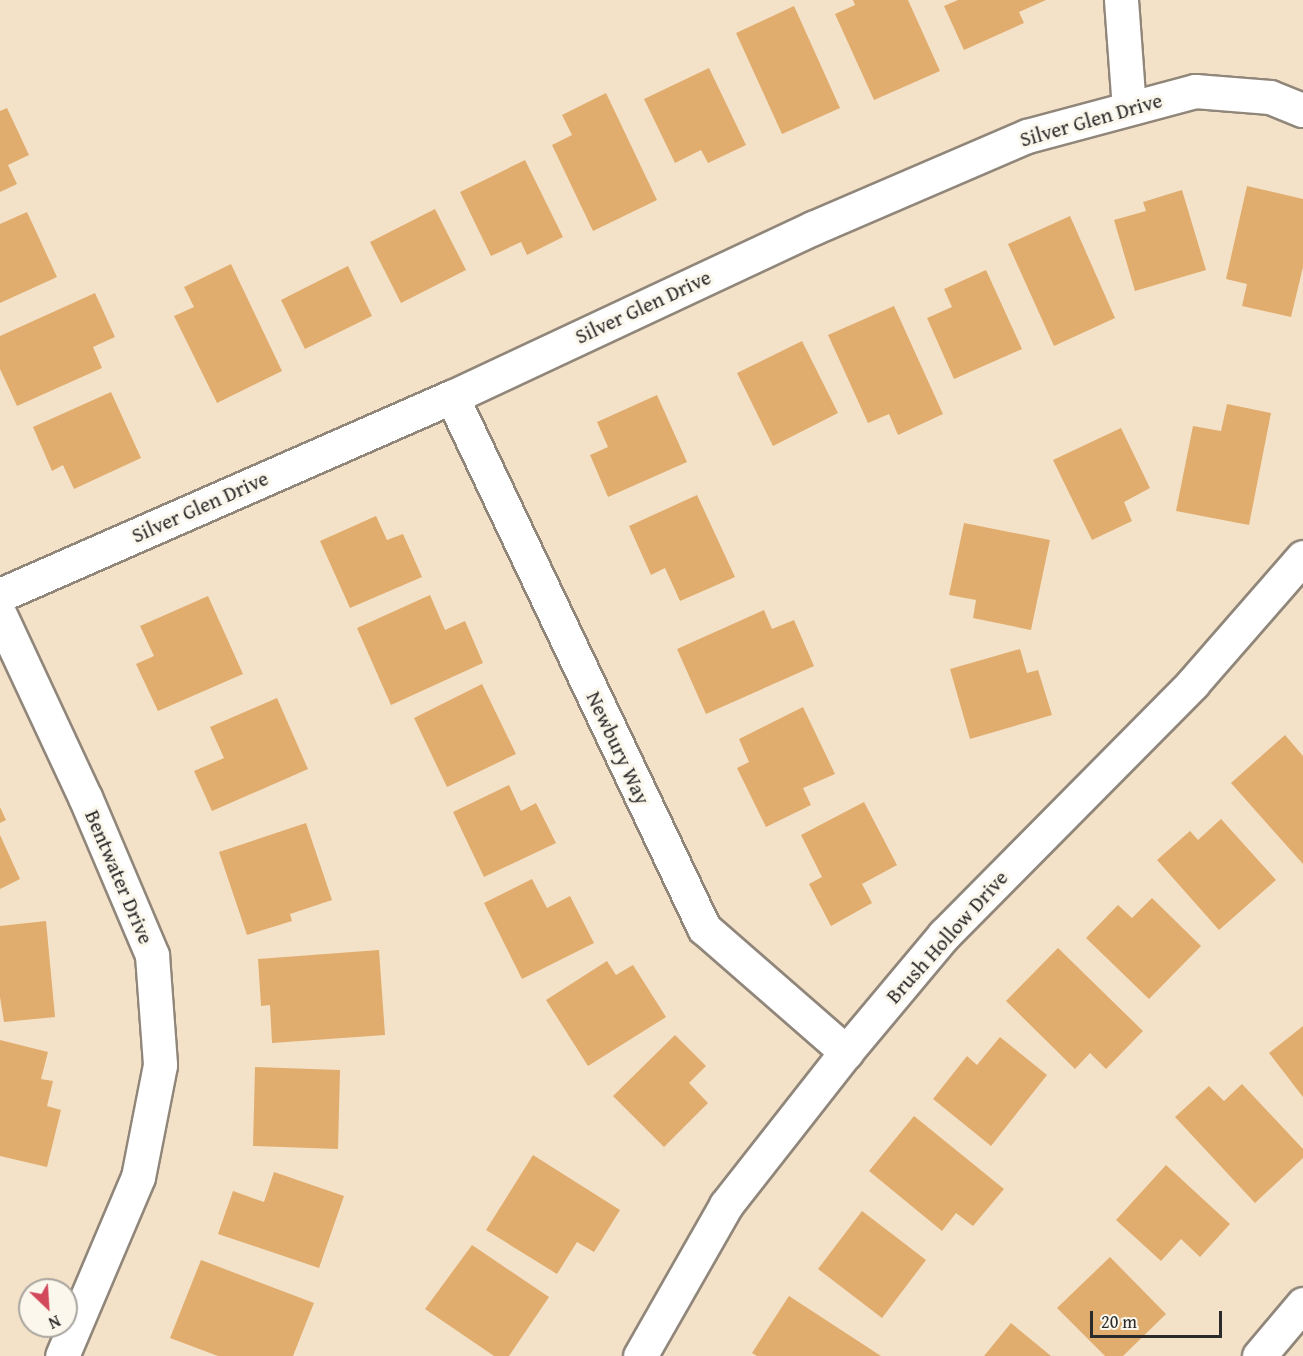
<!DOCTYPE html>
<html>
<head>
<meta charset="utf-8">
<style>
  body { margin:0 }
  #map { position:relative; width:1303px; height:1356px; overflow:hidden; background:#f4e2c8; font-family:"Gentium Book Plus",serif }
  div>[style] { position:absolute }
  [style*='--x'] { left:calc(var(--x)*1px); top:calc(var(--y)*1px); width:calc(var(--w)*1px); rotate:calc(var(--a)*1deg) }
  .building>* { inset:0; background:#e0ad6f }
  .roads { filter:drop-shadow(2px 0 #90867a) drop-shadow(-2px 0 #90867a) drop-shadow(0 2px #90867a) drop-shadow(0 -2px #90867a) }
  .street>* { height:33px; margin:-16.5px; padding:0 16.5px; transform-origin:16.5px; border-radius:16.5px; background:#fff }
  span { translate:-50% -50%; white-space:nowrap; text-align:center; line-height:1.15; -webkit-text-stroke:6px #fbf7ec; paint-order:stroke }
  .street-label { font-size:21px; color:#2b2b2b }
  .north { position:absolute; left:18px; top:1278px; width:60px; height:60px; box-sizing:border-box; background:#fbf7ec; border:2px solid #a8a59f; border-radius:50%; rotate:155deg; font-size:16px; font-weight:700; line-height:24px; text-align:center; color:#2b2b2b }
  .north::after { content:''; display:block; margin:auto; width:21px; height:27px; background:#d1495b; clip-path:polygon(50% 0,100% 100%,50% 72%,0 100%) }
  .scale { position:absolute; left:1090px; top:1311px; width:132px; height:27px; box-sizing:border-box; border:3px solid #2b2b2b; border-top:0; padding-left:8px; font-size:18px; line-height:21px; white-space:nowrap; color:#2b2b2b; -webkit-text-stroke:4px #fbf7ec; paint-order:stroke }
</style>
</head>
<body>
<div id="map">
  <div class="building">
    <i style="clip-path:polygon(853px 0,908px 0,940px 71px,874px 100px,835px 14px,855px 5px)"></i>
    <i style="clip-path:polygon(958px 0,1046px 0,1019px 12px,1024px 23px,964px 50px,944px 6px)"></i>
    <i style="clip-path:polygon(794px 6px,840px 108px,782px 134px,736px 33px)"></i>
    <i style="clip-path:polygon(709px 68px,746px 145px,708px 163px,701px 150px,675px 163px,644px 99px)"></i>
    <i style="clip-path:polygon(606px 93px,657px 200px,593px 231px,552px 145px,572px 135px,562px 115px)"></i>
    <i style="clip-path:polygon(7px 108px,29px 155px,8px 165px,17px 184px,0 192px,0 111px)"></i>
    <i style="clip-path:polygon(525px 160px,563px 237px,527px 255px,521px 242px,491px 256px,460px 192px)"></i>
    <i style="clip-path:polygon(1247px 186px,1303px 199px,1303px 267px,1291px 317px,1242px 306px,1247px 284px,1226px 279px)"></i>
    <i style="clip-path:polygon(1182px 190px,1206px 270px,1135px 291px,1114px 220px,1146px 211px,1143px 202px)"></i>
    <i style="clip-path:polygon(435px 209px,466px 270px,401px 303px,370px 242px)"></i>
    <i style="clip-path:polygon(27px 212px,57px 277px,0 303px,0 224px)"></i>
    <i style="clip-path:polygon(1070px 216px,1115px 318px,1054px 346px,1008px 244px)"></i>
    <i style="clip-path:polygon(231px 264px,282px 371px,217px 403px,174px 316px,194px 307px,184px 287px)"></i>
    <i style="clip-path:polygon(348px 266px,372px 316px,305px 349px,281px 300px)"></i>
    <i style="clip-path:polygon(986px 270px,1022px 349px,954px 379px,927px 318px,952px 307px,944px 289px)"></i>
    <i style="clip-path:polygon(95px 293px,115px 337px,93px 347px,102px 368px,17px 406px,0 369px,0 336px)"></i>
    <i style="clip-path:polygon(894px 306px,943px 414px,898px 435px,889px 414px,868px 423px,828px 335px)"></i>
    <i style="clip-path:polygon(802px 341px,838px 413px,773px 446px,737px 373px)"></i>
    <i style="clip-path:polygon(111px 392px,141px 458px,74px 489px,63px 465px,52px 471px,33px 427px)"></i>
    <i style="clip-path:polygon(657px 395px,687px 462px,608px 497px,590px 455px,608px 447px,597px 422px)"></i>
    <i style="clip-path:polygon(1227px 404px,1271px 413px,1249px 525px,1176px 511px,1193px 426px,1221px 431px)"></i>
    <i style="clip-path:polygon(1121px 428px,1150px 488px,1124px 502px,1132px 521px,1092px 540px,1053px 460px)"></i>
    <i style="clip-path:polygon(697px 495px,735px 577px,680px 601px,665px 568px,651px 575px,629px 526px)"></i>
    <i style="clip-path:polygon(376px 516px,387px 540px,403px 534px,422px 577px,350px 608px,320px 541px)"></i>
    <i style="clip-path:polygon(964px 523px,1050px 540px,1031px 630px,973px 618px,976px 600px,949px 595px)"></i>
    <i style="clip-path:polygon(430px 595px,445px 630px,465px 621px,483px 663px,391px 705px,357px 628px)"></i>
    <i style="clip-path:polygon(208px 596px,243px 674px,158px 711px,136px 664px,154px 656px,140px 626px)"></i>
    <i style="clip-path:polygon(764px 610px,772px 629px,794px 620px,814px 666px,706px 714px,677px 649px)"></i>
    <i style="clip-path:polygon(1020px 649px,1027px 673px,1038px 670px,1052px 715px,970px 739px,950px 669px)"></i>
    <i style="clip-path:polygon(482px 684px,516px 754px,447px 787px,414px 718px)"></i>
    <i style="clip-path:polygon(277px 698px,308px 769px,212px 811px,194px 771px,224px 758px,210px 727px)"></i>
    <i style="clip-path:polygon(803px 707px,835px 774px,803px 788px,811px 805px,766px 827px,737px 768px,749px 762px,739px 739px)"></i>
    <i style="clip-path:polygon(1285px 735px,1303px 756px,1303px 864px,1231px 783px)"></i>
    <i style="clip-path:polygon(509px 785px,521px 811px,536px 803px,556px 843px,484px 877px,453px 812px)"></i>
    <i style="clip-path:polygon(864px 802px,897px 865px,862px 884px,872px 903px,831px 926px,809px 884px,822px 877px,801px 835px)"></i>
    <i style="clip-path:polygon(0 807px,6px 820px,0 823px)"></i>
    <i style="clip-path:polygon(1221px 819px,1276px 880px,1219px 930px,1157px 860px,1190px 831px,1198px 840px)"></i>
    <i style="clip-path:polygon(306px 823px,332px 900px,290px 914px,292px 921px,247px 935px,219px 852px)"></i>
    <i style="clip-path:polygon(0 835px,20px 879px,0 889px)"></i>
    <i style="clip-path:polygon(532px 879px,547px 908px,570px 896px,594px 943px,522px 979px,484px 903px)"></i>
    <i style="clip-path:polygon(1152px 898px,1201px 946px,1149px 999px,1086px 938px,1118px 905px,1132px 918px)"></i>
    <i style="clip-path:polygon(46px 921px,55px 1017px,4px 1022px,0 997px,0 926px)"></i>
    <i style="clip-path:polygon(1058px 948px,1143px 1031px,1106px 1069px,1090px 1053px,1075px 1069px,1006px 1001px)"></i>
    <i style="clip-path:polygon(379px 950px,385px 1035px,272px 1043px,270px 1005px,261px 1006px,258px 959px)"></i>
    <i style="clip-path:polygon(607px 961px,616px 975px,633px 965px,666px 1017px,588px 1066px,546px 1000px)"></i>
    <i style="clip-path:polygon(1303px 1026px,1303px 1097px,1269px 1053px)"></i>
    <i style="clip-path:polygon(675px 1035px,706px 1066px,689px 1083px,708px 1103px,664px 1147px,613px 1096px)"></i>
    <i style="clip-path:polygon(1000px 1037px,1047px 1075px,991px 1146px,933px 1099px,967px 1056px,977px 1065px)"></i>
    <i style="clip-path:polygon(0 1040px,48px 1052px,41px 1079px,53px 1081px,47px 1106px,61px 1110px,47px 1167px,0 1156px)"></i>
    <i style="clip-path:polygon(255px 1067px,340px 1070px,338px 1149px,253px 1146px)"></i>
    <i style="clip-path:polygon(1242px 1084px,1303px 1149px,1303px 1158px,1255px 1203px,1175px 1117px,1209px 1086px,1224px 1101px)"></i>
    <i style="clip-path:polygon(914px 1116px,1004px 1189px,973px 1226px,956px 1213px,942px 1231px,869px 1171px)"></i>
    <i style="clip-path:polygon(533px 1155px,620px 1210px,594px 1252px,577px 1242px,557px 1274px,486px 1230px)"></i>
    <i style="clip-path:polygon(1166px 1165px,1230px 1224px,1200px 1257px,1181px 1239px,1161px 1261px,1116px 1220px)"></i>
    <i style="clip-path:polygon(274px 1172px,344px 1196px,319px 1268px,218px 1234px,233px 1191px,264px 1202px)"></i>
    <i style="clip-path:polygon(862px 1211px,926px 1260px,882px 1318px,818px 1269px)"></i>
    <i style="clip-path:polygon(472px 1245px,549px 1297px,509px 1356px,494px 1356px,425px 1309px)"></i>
    <i style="clip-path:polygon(1110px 1257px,1166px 1314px,1123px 1356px,1105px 1356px,1057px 1308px)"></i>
    <i style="clip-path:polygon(201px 1260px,314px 1303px,293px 1356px,218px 1356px,170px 1338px)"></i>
    <i style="clip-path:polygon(789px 1296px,881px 1356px,757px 1356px,752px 1353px)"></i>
    <i style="clip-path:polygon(1011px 1323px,1051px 1356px,984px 1356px)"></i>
  </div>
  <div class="roads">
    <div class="street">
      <i style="--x:1121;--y:0;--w:108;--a:85.8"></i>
      <i style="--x:452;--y:397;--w:588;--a:64.61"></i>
      <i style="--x:704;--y:928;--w:189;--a:41.1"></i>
      <i style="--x:0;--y:595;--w:493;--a:-23.7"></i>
      <i style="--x:452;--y:397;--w:399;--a:-25.1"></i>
      <i style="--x:813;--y:228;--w:233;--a:-23.3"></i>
      <i style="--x:1027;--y:136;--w:174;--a:-15"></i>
      <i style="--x:1195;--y:91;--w:75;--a:4.6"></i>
      <i style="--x:1270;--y:97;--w:35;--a:22"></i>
      <i style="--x:0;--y:615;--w:201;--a:65"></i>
      <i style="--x:85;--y:797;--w:172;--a:67"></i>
      <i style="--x:152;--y:955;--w:110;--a:85.8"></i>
      <i style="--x:160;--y:1065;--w:114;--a:101.1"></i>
      <i style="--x:138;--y:1177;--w:194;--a:113"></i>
      <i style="--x:640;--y:1356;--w:174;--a:-60.3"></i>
      <i style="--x:726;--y:1205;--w:194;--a:-51.9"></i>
      <i style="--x:846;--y:1052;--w:153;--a:-50.1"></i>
      <i style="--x:944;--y:935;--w:354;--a:-45.3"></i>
      <i style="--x:1193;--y:683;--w:167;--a:-48.9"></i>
      <i style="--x:1259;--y:1356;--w:68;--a:-49.8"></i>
    </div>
  </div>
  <div class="street-label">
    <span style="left:1091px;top:120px;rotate:-16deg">Silver Glen Drive</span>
    <span style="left:643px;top:307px;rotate:-25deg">Silver Glen Drive</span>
    <span style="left:200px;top:507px;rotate:-24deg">Silver Glen Drive</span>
    <span style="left:618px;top:748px;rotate:65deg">Newbury Way</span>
    <span style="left:119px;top:877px;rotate:67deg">Bentwater Drive</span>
    <span style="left:947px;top:937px;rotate:-48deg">Brush Hollow Drive</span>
  </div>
  <div class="north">N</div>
  <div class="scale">20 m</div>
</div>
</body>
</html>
